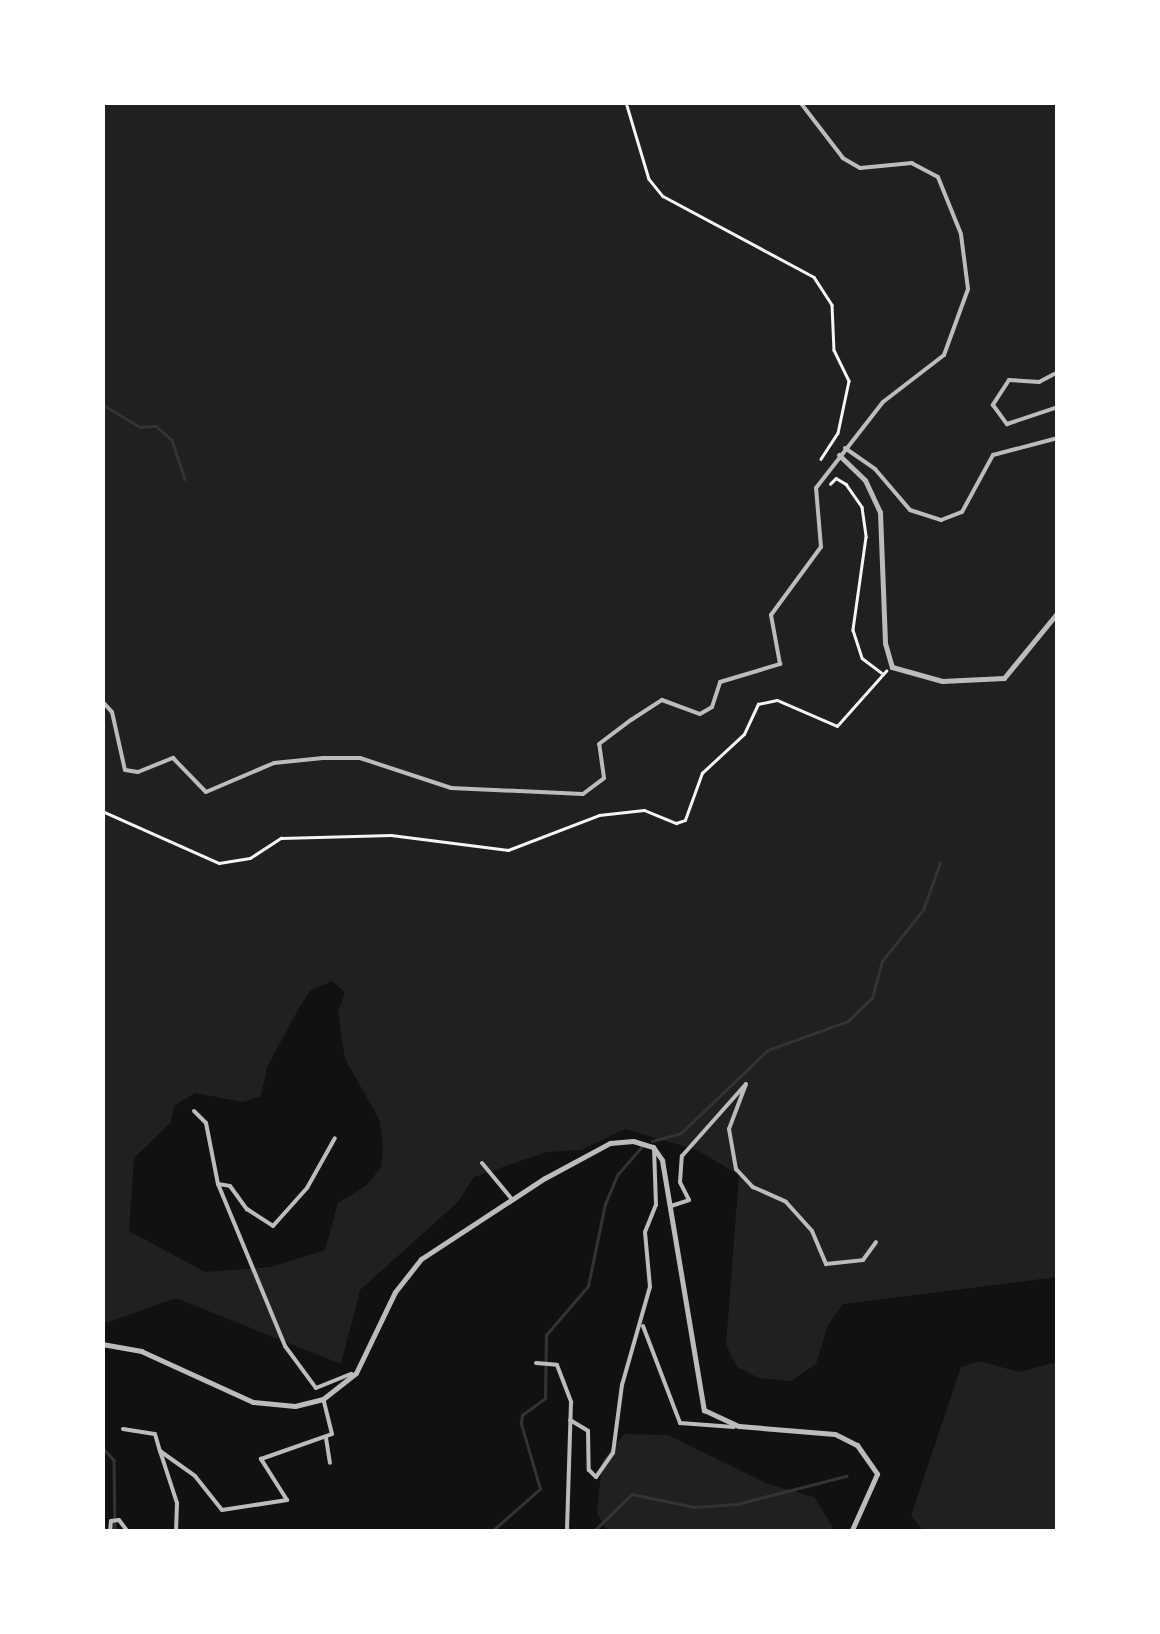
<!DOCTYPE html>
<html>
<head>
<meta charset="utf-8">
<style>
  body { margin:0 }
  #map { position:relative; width:1160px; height:1634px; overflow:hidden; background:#111; font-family:Overpass,sans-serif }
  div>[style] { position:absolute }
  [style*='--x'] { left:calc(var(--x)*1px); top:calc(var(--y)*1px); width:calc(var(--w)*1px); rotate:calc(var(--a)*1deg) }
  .green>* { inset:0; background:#202020 }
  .stream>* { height:2.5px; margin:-1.25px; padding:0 1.25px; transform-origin:1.25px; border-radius:1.25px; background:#333 }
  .path>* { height:2.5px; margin:-1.25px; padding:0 1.25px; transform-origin:1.25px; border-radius:1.25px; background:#f5f5f5 }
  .minor>* { height:4px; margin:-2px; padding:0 2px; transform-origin:2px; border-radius:2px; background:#bcbcbc }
  .tertiary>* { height:5px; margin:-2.5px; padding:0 2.5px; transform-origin:2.5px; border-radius:2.5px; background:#bcbcbc }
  span { translate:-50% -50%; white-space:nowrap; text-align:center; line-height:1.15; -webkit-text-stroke:10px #fff; paint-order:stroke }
  .frame { position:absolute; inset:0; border:105px solid #fff; pointer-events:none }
</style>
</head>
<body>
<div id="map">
  <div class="green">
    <i style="clip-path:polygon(evenodd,103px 103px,1057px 103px,1057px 1277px,843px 1304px,828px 1325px,816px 1364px,791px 1381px,759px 1378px,737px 1367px,726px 1345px,739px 1175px,697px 1150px,625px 1129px,581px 1150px,547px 1152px,474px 1177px,458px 1202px,360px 1290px,341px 1364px,176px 1298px,103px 1324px,103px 103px,332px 981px,345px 992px,338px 1012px,345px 1059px,379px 1119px,383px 1145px,381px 1167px,367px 1185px,338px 1203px,325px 1250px,271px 1267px,205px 1272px,129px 1231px,134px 1158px,171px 1122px,174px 1106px,195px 1093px,243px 1102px,261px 1096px,267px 1067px,299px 1008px,310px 991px,332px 981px)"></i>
    <i style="clip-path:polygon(979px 1361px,1019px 1372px,1057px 1362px,1057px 1531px,924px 1531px,911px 1516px,961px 1367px)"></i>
    <i style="clip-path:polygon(624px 1434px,668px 1435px,768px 1484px,814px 1497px,835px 1531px,607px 1531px,597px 1513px,602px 1461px)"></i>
  </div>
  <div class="stream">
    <i style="--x:102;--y:404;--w:44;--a:31.2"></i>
    <i style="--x:140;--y:427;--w:16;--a:-4"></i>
    <i style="--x:156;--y:426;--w:21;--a:41"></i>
    <i style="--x:172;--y:440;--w:41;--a:71.6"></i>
    <i style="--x:652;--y:1141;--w:30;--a:-15"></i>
    <i style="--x:681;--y:1133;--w:120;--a:-43.7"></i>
    <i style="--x:768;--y:1050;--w:85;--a:-19.9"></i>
    <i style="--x:848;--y:1021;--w:33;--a:-44"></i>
    <i style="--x:872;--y:998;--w:38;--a:-75"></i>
    <i style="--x:882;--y:961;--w:65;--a:-51.2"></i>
    <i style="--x:923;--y:910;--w:50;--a:-70.1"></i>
    <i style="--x:102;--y:1447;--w:18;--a:47"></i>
    <i style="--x:114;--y:1460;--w:72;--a:89.2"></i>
    <i style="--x:491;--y:1532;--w:65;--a:-41.3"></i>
    <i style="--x:540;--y:1489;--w:68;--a:-106.3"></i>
    <i style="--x:521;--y:1424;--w:9;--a:-84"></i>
    <i style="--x:522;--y:1415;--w:29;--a:-36"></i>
    <i style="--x:545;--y:1398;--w:63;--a:-89.1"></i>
    <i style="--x:546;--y:1335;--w:65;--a:-49.4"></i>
    <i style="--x:588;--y:1286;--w:84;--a:-78.3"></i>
    <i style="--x:605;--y:1204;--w:33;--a:-67"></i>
    <i style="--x:618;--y:1174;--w:35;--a:-49"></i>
    <i style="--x:593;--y:1532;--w:54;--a:-44.3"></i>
    <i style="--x:632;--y:1494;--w:63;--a:11.8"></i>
    <i style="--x:694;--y:1507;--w:43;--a:-4"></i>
    <i style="--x:737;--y:1504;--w:113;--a:-14.4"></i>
  </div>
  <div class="path">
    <i style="--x:626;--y:102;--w:80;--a:73.4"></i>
    <i style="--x:649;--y:179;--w:22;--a:51"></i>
    <i style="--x:663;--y:196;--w:171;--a:28.2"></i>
    <i style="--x:814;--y:277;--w:33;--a:57"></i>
    <i style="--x:832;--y:305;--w:45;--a:87.5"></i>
    <i style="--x:834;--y:350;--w:34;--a:64"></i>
    <i style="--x:849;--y:381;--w:53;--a:101.9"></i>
    <i style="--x:838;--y:433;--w:31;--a:123"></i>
    <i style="--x:830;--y:484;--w:8;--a:-45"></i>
    <i style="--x:836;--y:478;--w:12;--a:31"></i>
    <i style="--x:846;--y:484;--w:28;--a:55"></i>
    <i style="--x:862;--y:507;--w:30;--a:82"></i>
    <i style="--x:866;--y:537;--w:94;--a:98"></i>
    <i style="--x:853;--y:630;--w:29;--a:72"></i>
    <i style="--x:862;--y:658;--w:26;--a:37"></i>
    <i style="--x:102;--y:811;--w:128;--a:24"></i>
    <i style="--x:219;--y:863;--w:31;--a:-9"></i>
    <i style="--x:250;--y:858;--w:37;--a:-33"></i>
    <i style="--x:281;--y:838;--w:110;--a:-1.6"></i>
    <i style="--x:391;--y:835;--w:118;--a:7.3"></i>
    <i style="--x:508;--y:850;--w:97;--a:-21"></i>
    <i style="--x:599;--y:815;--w:45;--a:-6.3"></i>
    <i style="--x:644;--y:810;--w:35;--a:22"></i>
    <i style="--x:676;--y:823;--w:9;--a:-18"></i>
    <i style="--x:685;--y:820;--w:50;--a:-70.1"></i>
    <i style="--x:702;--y:773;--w:57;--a:-42.9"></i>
    <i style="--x:744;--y:734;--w:33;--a:-65"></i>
    <i style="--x:758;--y:704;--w:19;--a:-12"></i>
    <i style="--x:777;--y:700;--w:65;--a:23.4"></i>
    <i style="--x:837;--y:726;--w:74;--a:-48.3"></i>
  </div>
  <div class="minor">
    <i style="--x:1058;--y:372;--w:21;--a:152"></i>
    <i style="--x:1039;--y:382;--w:30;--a:-176"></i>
    <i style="--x:1009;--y:380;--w:30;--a:123"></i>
    <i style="--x:993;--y:405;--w:24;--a:54"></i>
    <i style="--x:1007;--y:424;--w:54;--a:-18.4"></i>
    <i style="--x:845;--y:448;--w:37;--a:35"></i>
    <i style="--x:875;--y:469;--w:54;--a:49.5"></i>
    <i style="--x:910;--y:510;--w:33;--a:18"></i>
    <i style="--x:941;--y:520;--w:22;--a:-21"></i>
    <i style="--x:962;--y:512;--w:65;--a:-61.5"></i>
    <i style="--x:993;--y:455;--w:67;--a:-14.7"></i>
    <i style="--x:102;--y:701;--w:15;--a:48"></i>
    <i style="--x:112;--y:712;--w:59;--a:77.4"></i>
    <i style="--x:125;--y:770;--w:13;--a:9"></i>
    <i style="--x:138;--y:772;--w:38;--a:-22"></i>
    <i style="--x:173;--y:758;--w:47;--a:45.9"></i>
    <i style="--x:206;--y:792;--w:74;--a:-23.1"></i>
    <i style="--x:274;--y:763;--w:49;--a:-5.8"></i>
    <i style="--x:323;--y:758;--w:37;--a:0"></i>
    <i style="--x:360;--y:758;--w:96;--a:18.2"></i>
    <i style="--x:451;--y:788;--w:132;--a:2.6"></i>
    <i style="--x:583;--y:794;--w:26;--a:-37"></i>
    <i style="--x:604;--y:778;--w:34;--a:-98"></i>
    <i style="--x:599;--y:744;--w:40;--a:-37"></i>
    <i style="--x:631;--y:720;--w:37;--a:-33"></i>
    <i style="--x:662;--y:700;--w:40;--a:20.2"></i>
    <i style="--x:700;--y:714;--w:14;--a:-30"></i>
    <i style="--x:712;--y:707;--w:26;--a:-72"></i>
    <i style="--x:720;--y:682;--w:63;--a:-16.7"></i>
    <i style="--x:780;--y:664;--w:50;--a:-100.4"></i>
    <i style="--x:771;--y:615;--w:84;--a:-53.7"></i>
    <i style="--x:821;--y:547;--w:59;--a:-94.8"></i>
    <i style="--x:816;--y:488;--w:109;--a:-52.1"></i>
    <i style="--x:883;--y:402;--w:77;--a:-37.6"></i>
    <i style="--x:944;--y:355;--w:70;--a:-70"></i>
    <i style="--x:968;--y:289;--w:55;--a:-97.3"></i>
    <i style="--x:961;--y:234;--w:61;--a:-112"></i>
    <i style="--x:938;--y:177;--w:30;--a:-152"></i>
    <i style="--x:912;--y:163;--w:52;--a:174.5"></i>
    <i style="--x:860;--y:168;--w:20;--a:-150"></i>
    <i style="--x:843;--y:158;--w:71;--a:-127.5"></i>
    <i style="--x:746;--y:1084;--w:48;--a:110.7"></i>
    <i style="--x:729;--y:1129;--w:41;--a:80.1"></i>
    <i style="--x:736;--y:1169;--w:25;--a:47"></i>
    <i style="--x:753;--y:1187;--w:36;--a:24"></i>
    <i style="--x:786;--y:1202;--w:39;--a:48"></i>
    <i style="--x:812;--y:1231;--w:36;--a:67"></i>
    <i style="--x:826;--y:1264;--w:37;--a:-6"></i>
    <i style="--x:863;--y:1260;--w:22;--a:-54"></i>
    <i style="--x:194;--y:1111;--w:17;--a:45"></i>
    <i style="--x:206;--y:1123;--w:62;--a:78.9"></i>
    <i style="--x:218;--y:1184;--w:175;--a:67.5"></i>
    <i style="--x:285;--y:1346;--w:52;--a:53.6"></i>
    <i style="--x:316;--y:1388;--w:38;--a:-22"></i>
    <i style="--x:482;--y:1163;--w:45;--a:50.4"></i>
    <i style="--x:218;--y:1184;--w:12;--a:9"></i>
    <i style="--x:230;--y:1186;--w:29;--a:54"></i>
    <i style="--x:247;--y:1209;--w:31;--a:33"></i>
    <i style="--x:273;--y:1226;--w:51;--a:-48.2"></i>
    <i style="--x:307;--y:1188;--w:57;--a:-60.8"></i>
    <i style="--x:671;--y:1206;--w:19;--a:-18"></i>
    <i style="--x:689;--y:1200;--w:20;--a:-117"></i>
    <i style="--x:680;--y:1182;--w:26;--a:-86"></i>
    <i style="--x:682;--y:1156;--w:96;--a:-48.4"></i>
    <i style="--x:643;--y:1326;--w:104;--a:69.1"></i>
    <i style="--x:680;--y:1423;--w:54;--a:4.2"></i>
    <i style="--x:536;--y:1363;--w:21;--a:5"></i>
    <i style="--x:557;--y:1365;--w:40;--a:69"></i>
    <i style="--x:571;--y:1402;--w:130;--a:91.8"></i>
    <i style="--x:570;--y:1420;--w:21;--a:31"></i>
    <i style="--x:588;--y:1431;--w:39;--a:89"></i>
    <i style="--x:589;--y:1470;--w:10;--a:45"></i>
    <i style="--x:596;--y:1477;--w:29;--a:-55"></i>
    <i style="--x:613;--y:1453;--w:69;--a:-82.5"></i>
    <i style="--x:622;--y:1385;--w:102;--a:-74.1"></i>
    <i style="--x:650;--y:1287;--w:55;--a:-95.2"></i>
    <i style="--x:645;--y:1232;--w:29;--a:-68"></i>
    <i style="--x:656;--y:1205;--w:56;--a:-92"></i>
    <i style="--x:123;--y:1429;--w:32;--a:9"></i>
    <i style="--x:155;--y:1434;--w:18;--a:74"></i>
    <i style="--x:326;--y:1438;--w:25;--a:81"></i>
    <i style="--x:110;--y:1532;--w:11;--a:-85"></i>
    <i style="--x:111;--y:1521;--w:8;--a:-7"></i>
    <i style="--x:119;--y:1520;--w:15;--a:53"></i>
    <i style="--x:176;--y:1532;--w:29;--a:-88"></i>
    <i style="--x:177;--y:1503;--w:55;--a:-108.1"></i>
    <i style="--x:160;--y:1451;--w:43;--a:35.5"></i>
    <i style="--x:195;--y:1476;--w:43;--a:51.5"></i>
    <i style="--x:222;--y:1510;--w:66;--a:-8.7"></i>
    <i style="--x:287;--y:1500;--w:49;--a:-122.4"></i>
    <i style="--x:261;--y:1459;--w:75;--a:-19.4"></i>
    <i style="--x:332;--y:1434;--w:36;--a:-104"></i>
  </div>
  <div class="tertiary">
    <i style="--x:839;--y:455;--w:36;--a:44"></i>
    <i style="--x:865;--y:480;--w:35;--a:65"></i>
    <i style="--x:880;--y:512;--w:131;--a:87.8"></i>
    <i style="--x:885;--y:643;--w:25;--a:74"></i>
    <i style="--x:892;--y:667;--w:52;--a:15.6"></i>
    <i style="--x:942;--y:681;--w:62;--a:-2.8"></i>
    <i style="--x:1004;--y:678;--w:85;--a:-50.7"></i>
    <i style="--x:102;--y:1344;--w:40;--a:10"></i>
    <i style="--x:141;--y:1351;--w:123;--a:24.5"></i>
    <i style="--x:253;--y:1402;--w:42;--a:5.4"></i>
    <i style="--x:295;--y:1406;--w:29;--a:-14"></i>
    <i style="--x:323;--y:1399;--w:42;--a:-38.2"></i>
    <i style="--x:356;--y:1373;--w:90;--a:-64.3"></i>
    <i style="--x:395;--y:1292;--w:42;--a:-51.8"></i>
    <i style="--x:421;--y:1259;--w:148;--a:-33.2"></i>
    <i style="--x:545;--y:1178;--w:74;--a:-28.3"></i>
    <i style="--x:610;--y:1143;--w:23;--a:-5"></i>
    <i style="--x:633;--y:1141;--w:21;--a:17"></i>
    <i style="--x:653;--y:1147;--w:16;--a:55"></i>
    <i style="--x:662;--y:1160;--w:254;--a:80.5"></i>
    <i style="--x:704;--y:1410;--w:38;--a:25"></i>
    <i style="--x:739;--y:1426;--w:96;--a:4.8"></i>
    <i style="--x:835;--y:1434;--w:25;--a:27"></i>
    <i style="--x:857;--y:1445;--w:35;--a:55"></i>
    <i style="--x:877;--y:1474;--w:64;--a:114.1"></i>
  </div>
  <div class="frame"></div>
</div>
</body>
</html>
